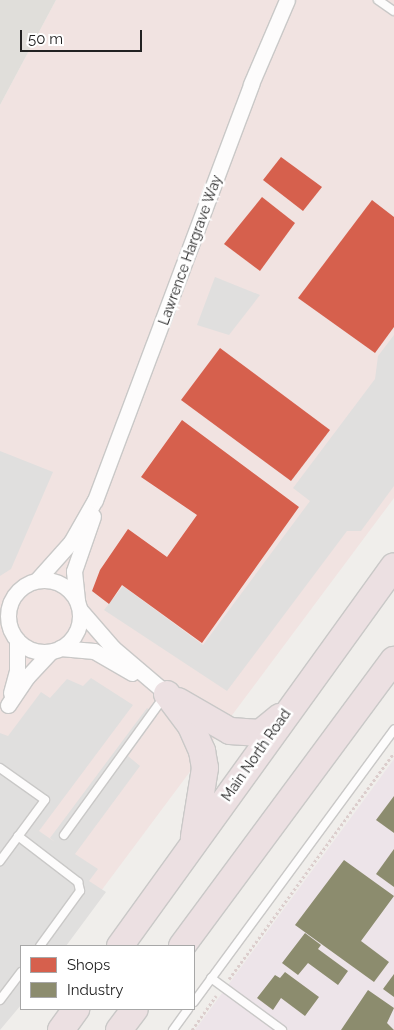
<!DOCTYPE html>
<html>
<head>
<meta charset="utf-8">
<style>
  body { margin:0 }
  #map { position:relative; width:394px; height:1030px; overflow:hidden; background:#f0eeeb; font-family:Raleway,sans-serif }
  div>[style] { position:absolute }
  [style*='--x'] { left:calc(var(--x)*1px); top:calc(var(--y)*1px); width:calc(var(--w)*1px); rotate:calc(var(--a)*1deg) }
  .commercial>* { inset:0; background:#f1e3e1 }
  .industrial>* { inset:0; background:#ede4e9 }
  .airport>* { inset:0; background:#e0deda }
  .parking>* { inset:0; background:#e0dfde }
  .shops>* { inset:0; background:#d6604d }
  .industry>* { inset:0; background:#8c8c6e }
  .path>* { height:3px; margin-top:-1.5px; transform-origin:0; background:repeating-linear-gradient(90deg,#dccecd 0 2.5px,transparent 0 5px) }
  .roads { filter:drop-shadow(1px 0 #c9c8c7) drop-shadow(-1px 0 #c9c8c7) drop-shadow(0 1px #c9c8c7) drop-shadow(0 -1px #c9c8c7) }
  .lane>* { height:8px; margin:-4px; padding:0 4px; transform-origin:4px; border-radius:4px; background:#fdfcfc }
  .street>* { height:15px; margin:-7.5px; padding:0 7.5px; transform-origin:7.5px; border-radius:7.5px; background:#fdfcfc }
  .street>.ring { margin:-7.5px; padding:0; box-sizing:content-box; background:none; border:15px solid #fdfcfc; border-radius:50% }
  .highway>* { height:26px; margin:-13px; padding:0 13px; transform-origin:13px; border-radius:13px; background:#ece0e2 }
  span { translate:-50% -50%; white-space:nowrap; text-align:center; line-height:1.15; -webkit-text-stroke:5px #fff; paint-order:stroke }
  .street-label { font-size:14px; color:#222 }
  .legend { position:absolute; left:20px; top:945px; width:175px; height:65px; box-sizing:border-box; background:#fff; border:1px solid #a7a7a7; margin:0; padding:6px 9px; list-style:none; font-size:15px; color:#222 }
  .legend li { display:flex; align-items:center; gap:10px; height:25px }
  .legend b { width:25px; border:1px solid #a7a7a7 }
  .scale { position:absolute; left:20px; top:30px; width:122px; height:22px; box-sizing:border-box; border:2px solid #222; border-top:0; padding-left:6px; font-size:15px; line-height:18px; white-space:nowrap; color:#222; -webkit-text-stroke:4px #fff; paint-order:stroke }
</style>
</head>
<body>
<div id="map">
  <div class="commercial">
    <i style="clip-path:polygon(56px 0,394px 0,394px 498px,60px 946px,21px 946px,0 1027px,0 105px)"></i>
  </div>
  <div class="industrial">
    <i style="clip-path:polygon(394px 759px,394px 1030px,195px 1030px)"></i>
  </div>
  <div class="airport">
    <i style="clip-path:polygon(0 0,56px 0,0 105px)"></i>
  </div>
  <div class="parking">
    <i style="clip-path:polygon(215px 277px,260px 295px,229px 335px,197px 325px)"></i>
    <i style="clip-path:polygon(394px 335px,394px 486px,361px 531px,347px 531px,227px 691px,104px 610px,123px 586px,203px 645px,310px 501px,293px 488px,375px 379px,378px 356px)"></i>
    <i style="clip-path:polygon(0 451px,53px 472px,11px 569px,0 576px)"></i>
    <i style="clip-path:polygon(91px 678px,133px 705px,39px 831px,55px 842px,50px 838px,147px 708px,157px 716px,128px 756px,140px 766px,75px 854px,98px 869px,89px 881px,106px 892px,66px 946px,21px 946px,21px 1005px,0 1030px,0 733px,8px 736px,41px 692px,50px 698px,67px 679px,83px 686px)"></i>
  </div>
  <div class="shops">
    <i style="clip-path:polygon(281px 157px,322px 187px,303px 211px,263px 180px)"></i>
    <i style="clip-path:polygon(262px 197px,295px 223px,260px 271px,224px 244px)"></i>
    <i style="clip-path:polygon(372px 200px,394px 217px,394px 327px,375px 353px,298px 298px)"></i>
    <i style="clip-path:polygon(220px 348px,330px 430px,291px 481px,181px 400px)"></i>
    <i style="clip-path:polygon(182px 420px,299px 507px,202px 643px,122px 585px,109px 604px,92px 591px,100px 570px,128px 529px,167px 557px,197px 515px,141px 477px)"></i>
  </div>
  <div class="industry">
    <i style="clip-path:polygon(394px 796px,394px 833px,376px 820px)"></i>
    <i style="clip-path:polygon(394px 849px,394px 887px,376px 874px)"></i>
    <i style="clip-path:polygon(344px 860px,394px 896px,361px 941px,389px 962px,374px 982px,295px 925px)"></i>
    <i style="clip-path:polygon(305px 933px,321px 945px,318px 949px,348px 971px,338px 985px,308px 963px,298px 975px,282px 963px)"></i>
    <i style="clip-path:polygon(285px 972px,319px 997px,305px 1016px,281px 998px,273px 1010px,257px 998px,275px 975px,280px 978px)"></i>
    <i style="clip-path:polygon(394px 974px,394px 997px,383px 989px)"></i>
    <i style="clip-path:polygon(368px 990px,394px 1008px,387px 1023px,394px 1030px,341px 1030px)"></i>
  </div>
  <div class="path">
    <i style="--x:229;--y:979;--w:280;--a:-53.9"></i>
    <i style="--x:192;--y:1030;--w:42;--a:-54.8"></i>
  </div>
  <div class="roads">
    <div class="lane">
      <i style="--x:378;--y:0;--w:19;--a:35"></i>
      <i style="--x:0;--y:768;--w:55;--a:35.4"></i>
      <i style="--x:45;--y:800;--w:76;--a:126.4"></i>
      <i style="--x:64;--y:835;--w:170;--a:-54.1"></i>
      <i style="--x:18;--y:836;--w:76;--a:37.5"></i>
      <i style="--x:78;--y:882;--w:9;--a:77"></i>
      <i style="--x:80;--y:891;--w:68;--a:126"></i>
      <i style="--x:211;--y:978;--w:88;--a:36.2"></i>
      <i style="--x:0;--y:1000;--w:35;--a:-53"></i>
      <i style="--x:194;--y:1002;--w:338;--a:-53.7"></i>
      <i style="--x:173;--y:1030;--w:26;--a:-54"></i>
    </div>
    <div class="street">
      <i class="ring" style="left:8px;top:580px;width:57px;height:57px"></i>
      <i style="--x:37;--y:580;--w:51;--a:-48.2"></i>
      <i style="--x:71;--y:542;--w:48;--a:-60.3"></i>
      <i style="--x:95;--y:500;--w:444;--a:-69.4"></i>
      <i style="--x:251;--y:84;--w:91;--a:-66.8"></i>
      <i style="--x:77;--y:600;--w:29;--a:-96"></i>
      <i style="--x:74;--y:571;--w:58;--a:-70.9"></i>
      <i style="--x:80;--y:610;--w:50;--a:49"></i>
      <i style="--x:113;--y:648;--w:71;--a:40.4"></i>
      <i style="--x:60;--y:648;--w:34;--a:5"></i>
      <i style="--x:94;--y:651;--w:44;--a:30.1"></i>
      <i style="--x:11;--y:693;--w:24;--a:-75"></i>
      <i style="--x:17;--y:670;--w:30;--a:-90"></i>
      <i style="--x:8;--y:705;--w:34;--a:-56"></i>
      <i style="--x:27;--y:677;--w:35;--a:-47"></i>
    </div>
    <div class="highway">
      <i style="--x:167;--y:694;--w:38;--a:53"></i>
      <i style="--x:190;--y:724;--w:30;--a:66"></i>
      <i style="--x:202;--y:751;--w:17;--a:80"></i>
      <i style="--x:205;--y:768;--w:70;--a:99.1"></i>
      <i style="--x:178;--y:701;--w:60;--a:30"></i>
      <i style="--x:230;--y:731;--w:30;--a:4"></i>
      <i style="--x:260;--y:733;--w:26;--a:-39"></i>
      <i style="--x:120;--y:946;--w:468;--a:-54.2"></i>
      <i style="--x:182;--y:946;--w:356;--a:-53.5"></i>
      <i style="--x:61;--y:1030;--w:26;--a:-54"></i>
      <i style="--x:119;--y:1030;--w:26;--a:-53"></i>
    </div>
  </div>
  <div class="street-label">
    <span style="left:190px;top:250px;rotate:-70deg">Lawrence Hargrave Way</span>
    <span style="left:256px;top:755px;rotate:-55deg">Main North Road</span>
  </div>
  <ul class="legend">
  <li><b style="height:14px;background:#d6604d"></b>Shops</li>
  <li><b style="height:14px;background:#8c8c6e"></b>Industry</li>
  </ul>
  <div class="scale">50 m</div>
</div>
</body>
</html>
